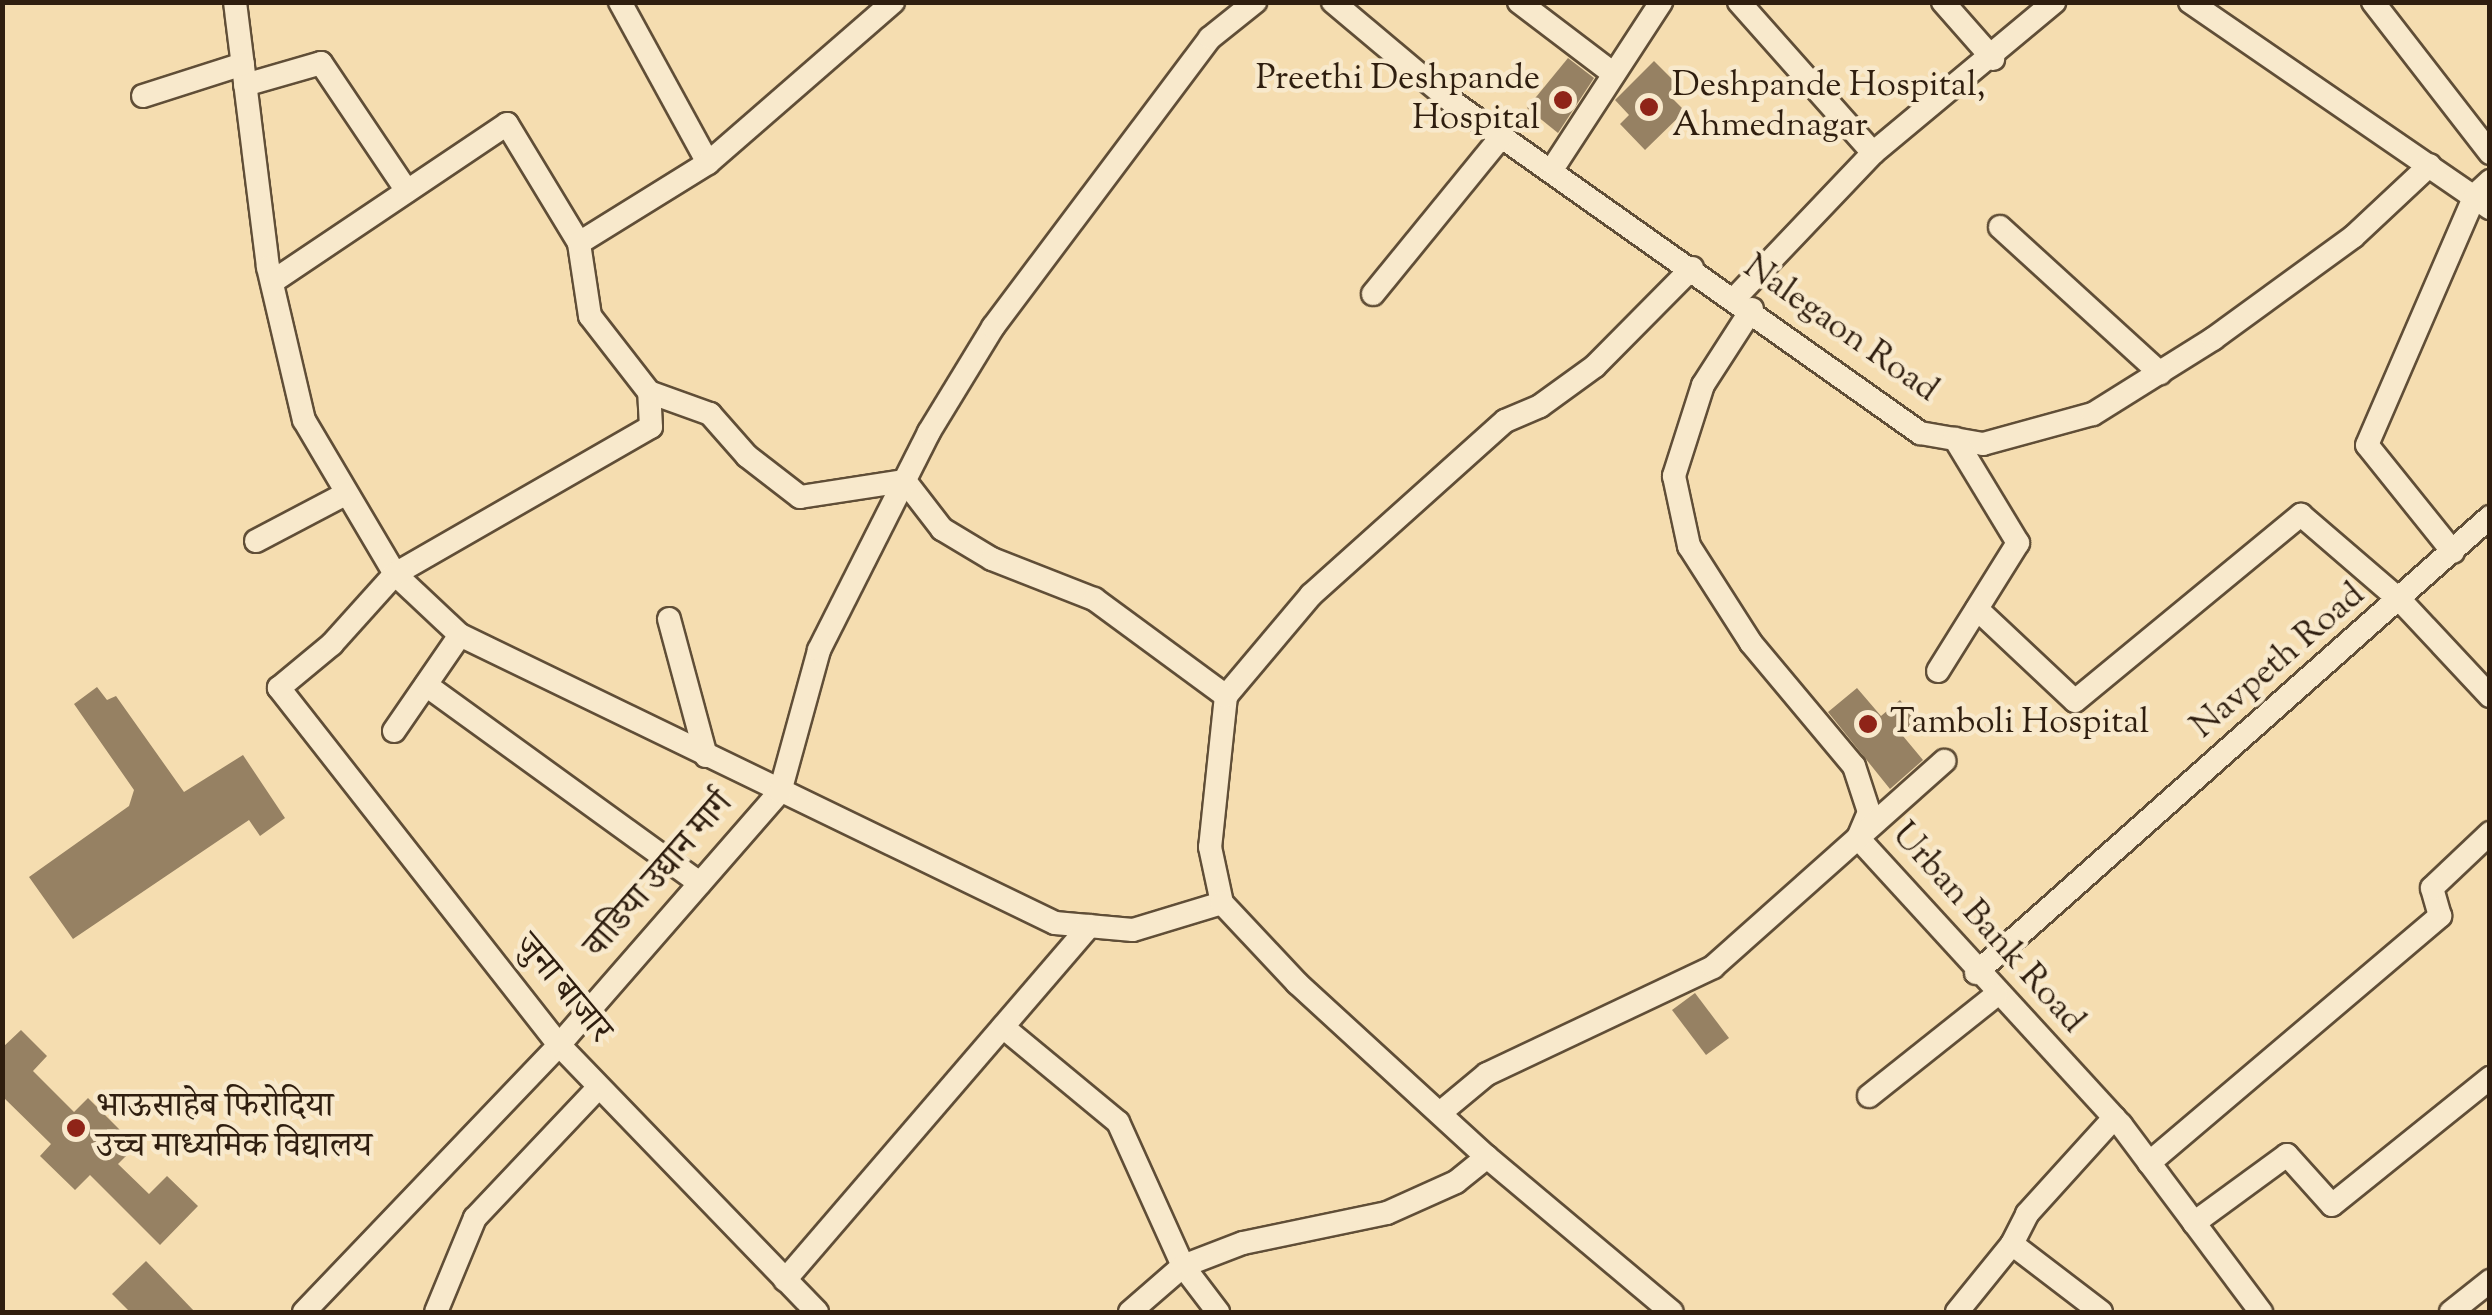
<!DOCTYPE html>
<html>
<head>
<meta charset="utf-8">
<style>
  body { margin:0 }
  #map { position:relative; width:2492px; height:1315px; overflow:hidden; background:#f5ddb0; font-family:"Sorts Mill Goudy","Noto Serif Devanagari",serif }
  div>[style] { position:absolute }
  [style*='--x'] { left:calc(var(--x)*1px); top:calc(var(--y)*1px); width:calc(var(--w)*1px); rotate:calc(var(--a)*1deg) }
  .building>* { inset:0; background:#968163 }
  .roads { filter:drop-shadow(2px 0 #604e37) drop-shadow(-2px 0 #604e37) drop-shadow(0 2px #604e37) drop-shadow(0 -2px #604e37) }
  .minor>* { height:22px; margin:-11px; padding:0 11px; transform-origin:11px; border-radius:11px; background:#f8e9cc }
  .dots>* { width:28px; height:28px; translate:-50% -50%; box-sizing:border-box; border:5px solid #f8e9cc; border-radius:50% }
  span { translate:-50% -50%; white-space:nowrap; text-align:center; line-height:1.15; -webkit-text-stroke:9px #f8e9cc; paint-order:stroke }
  .poi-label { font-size:35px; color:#2f1e0f }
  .right { translate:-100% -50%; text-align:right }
  .left { translate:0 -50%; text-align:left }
  .street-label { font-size:35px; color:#2f1e0f }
  .frame { position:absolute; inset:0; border:5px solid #2f1e0f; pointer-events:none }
</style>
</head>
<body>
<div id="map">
  <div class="building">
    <i style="clip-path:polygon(1568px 58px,1594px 78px,1558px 133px,1527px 108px)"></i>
    <i style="clip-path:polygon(1654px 61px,1682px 89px,1672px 98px,1685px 111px,1645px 150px,1620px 124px,1629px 115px,1615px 100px)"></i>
    <i style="clip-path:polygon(97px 687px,107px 700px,116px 696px,184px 792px,243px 755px,285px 818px,260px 836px,249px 820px,73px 939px,29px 877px,129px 806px,134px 790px,74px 704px)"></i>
    <i style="clip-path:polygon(1857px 688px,1881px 716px,1900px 700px,1919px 723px,1903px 736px,1923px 760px,1890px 789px,1828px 712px)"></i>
    <i style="clip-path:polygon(1695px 993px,1729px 1038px,1706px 1055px,1672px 1010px)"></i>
    <i style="clip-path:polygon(21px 1030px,47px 1056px,33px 1071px,74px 1112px,88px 1098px,136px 1146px,118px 1164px,149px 1194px,167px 1176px,198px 1206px,160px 1245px,90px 1175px,75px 1190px,40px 1156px,51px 1144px,2px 1096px,2px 1048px)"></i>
    <i style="clip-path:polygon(146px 1261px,195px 1312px,130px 1312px,112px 1294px)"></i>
  </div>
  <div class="roads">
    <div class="minor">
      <i style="--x:235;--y:2;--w:267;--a:82.9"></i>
      <i style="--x:268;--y:267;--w:157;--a:76.8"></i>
      <i style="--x:304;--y:420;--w:179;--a:59.4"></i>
      <i style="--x:395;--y:574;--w:89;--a:43.2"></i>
      <i style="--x:460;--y:635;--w:661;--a:25.83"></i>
      <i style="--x:1055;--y:923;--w:78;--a:5.1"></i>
      <i style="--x:1133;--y:930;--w:93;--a:-16.9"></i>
      <i style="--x:620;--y:2;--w:183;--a:61.3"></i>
      <i style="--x:1333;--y:2;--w:154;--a:40"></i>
      <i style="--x:1451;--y:101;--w:575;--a:35.29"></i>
      <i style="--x:1920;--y:433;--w:64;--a:9.9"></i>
      <i style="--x:1983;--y:444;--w:114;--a:-15.3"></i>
      <i style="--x:2093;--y:414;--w:142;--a:-32"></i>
      <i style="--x:2213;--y:339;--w:173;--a:-36.1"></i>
      <i style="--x:2353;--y:237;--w:105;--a:-43.1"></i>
      <i style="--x:1519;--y:2;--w:119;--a:37.2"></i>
      <i style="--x:1739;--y:2;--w:202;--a:48.4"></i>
      <i style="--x:1943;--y:2;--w:76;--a:48.7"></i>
      <i style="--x:2190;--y:2;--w:364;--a:34.5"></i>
      <i style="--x:2373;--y:2;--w:191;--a:52.2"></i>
      <i style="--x:245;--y:85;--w:79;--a:-16.1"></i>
      <i style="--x:321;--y:63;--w:154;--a:56.1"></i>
      <i style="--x:143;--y:96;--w:105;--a:-17.7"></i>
      <i style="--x:1551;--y:171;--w:202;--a:-56.9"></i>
      <i style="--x:2000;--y:227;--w:217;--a:42.4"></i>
      <i style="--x:272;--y:282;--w:283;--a:-33.9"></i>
      <i style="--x:507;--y:124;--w:139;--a:58.8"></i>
      <i style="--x:1373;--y:294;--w:204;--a:-50.8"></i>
      <i style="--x:1735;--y:298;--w:200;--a:-46.4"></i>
      <i style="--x:1873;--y:153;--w:236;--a:-39.8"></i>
      <i style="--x:1752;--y:309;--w:90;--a:122.8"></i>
      <i style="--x:1703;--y:385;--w:96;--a:107.7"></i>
      <i style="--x:1674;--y:476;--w:72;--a:77.9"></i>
      <i style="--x:1689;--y:546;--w:115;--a:57.4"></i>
      <i style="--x:1751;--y:643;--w:160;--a:50.1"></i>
      <i style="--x:1854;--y:766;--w:48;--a:71.9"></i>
      <i style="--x:1869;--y:812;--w:28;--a:113"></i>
      <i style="--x:1858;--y:838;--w:389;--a:47.5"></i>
      <i style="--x:2121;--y:1125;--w:234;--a:53.2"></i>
      <i style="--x:649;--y:392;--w:65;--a:19.8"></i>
      <i style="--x:710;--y:414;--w:56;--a:48.6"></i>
      <i style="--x:747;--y:456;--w:67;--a:37.7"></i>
      <i style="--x:800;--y:497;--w:106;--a:-8.7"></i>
      <i style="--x:905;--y:481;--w:61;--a:52.4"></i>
      <i style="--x:942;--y:529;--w:58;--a:31"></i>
      <i style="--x:992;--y:559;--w:110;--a:21.4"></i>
      <i style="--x:1094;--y:599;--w:164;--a:36.3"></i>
      <i style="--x:1226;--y:696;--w:152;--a:96"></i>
      <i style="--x:1210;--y:847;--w:57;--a:77.9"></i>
      <i style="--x:1222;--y:903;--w:110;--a:46.8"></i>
      <i style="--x:1297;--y:983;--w:258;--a:42.5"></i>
      <i style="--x:1487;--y:1157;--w:241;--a:40"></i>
      <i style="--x:256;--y:541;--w:101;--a:-27.8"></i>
      <i style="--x:2453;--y:552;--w:137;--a:-128.8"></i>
      <i style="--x:2367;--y:445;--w:272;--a:-66.6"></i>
      <i style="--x:2475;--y:195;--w:21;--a:-43"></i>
      <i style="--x:1977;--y:609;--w:134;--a:43.2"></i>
      <i style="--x:2075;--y:701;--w:293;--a:-39.5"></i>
      <i style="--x:2301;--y:515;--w:132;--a:40.7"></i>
      <i style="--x:2401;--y:601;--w:130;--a:46.9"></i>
      <i style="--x:669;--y:619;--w:142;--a:74.9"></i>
      <i style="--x:1938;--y:671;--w:151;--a:-58"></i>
      <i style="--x:2018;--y:543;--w:122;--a:-121.2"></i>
      <i style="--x:426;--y:685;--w:338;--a:35.9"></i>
      <i style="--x:1226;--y:696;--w:132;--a:-49.9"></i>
      <i style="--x:1311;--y:595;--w:261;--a:-41.9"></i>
      <i style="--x:1505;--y:421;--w:38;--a:-23"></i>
      <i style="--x:1540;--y:406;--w:68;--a:-36"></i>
      <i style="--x:1595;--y:366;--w:138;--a:-45.3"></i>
      <i style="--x:394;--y:731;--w:116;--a:-55.5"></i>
      <i style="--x:1976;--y:973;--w:687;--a:-41.58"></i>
      <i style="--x:1003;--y:1027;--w:149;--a:39.6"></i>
      <i style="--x:1118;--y:1122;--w:158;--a:65.7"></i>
      <i style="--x:1183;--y:1266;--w:58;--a:52.7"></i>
      <i style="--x:1869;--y:1096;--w:162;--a:-38.5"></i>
      <i style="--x:1440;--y:1113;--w:61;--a:-39.7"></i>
      <i style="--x:1487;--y:1074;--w:250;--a:-25.3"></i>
      <i style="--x:1713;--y:967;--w:310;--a:-41.7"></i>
      <i style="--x:2149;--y:1163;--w:382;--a:-40.3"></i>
      <i style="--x:2440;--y:916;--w:29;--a:-106"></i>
      <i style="--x:2432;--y:888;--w:80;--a:-43.5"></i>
      <i style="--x:2194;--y:1223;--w:115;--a:-36.2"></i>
      <i style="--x:2287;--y:1155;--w:67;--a:48"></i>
      <i style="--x:2332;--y:1205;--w:203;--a:-38.8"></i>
      <i style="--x:2012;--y:1244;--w:112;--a:37.4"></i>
      <i style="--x:785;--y:1280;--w:467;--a:-49.3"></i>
      <i style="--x:304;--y:1312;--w:369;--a:-46.3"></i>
      <i style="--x:559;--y:1045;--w:336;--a:-48.9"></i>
      <i style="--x:780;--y:792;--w:147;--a:-74.6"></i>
      <i style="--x:819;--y:650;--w:244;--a:-63.2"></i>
      <i style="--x:929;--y:432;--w:123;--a:-58.6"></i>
      <i style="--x:993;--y:327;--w:361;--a:-53.1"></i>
      <i style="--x:1210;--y:38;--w:58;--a:-38.7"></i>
      <i style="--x:436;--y:1312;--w:102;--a:-67.5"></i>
      <i style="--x:475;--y:1218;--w:180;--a:-46.6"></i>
      <i style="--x:817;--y:1312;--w:371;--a:-134"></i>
      <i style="--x:559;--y:1045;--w:454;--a:-128.1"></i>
      <i style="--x:279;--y:688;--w:69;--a:-39.7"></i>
      <i style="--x:332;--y:644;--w:94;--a:-48"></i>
      <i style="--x:395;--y:574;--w:295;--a:-29.9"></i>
      <i style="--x:651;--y:427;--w:35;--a:-93"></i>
      <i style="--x:649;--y:392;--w:96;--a:-127.8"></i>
      <i style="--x:590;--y:316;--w:74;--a:-98.6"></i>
      <i style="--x:579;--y:243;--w:152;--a:-31.8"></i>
      <i style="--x:708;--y:163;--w:245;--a:-41"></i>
      <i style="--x:1130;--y:1312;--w:70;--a:-41"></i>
      <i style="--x:1183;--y:1266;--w:64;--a:-21"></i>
      <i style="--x:1243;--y:1243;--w:147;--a:-11.8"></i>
      <i style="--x:1387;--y:1213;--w:76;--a:-24.2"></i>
      <i style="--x:1456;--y:1182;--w:40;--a:-39"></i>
      <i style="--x:1957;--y:1312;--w:87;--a:-51"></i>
      <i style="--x:2012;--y:1244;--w:34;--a:-63"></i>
      <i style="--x:2027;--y:1214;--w:130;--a:-47.8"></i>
      <i style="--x:2451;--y:1312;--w:50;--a:-38.5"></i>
    </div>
  </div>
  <div class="dots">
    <i style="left:1563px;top:100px;background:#8f2418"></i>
    <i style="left:1649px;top:107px;background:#8f2418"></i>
    <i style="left:1868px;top:724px;background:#8f2418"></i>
    <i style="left:76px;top:1128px;background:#8f2418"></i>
  </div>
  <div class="poi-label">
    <span class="right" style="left:1540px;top:100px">Preethi Deshpande<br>Hospital</span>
    <span class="left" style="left:1672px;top:107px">Deshpande Hospital,<br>Ahmednagar</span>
    <span class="left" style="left:1890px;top:724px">Tamboli Hospital</span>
    <span class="left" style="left:96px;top:1128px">भाऊसाहेब फिरोदिया<br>उच्च माध्यमिक विद्यालय</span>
  </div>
  <div class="street-label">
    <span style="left:1840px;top:330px;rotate:35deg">Nalegaon Road</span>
    <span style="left:2279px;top:662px;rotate:-41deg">Navpeth Road</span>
    <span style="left:660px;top:876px;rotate:-49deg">वाडिया उद्यान मार्ग</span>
    <span style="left:1987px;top:929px;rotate:48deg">Urban Bank Road</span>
    <span style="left:562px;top:989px;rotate:50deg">जुना बाजार</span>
  </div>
  <div class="frame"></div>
</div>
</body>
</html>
